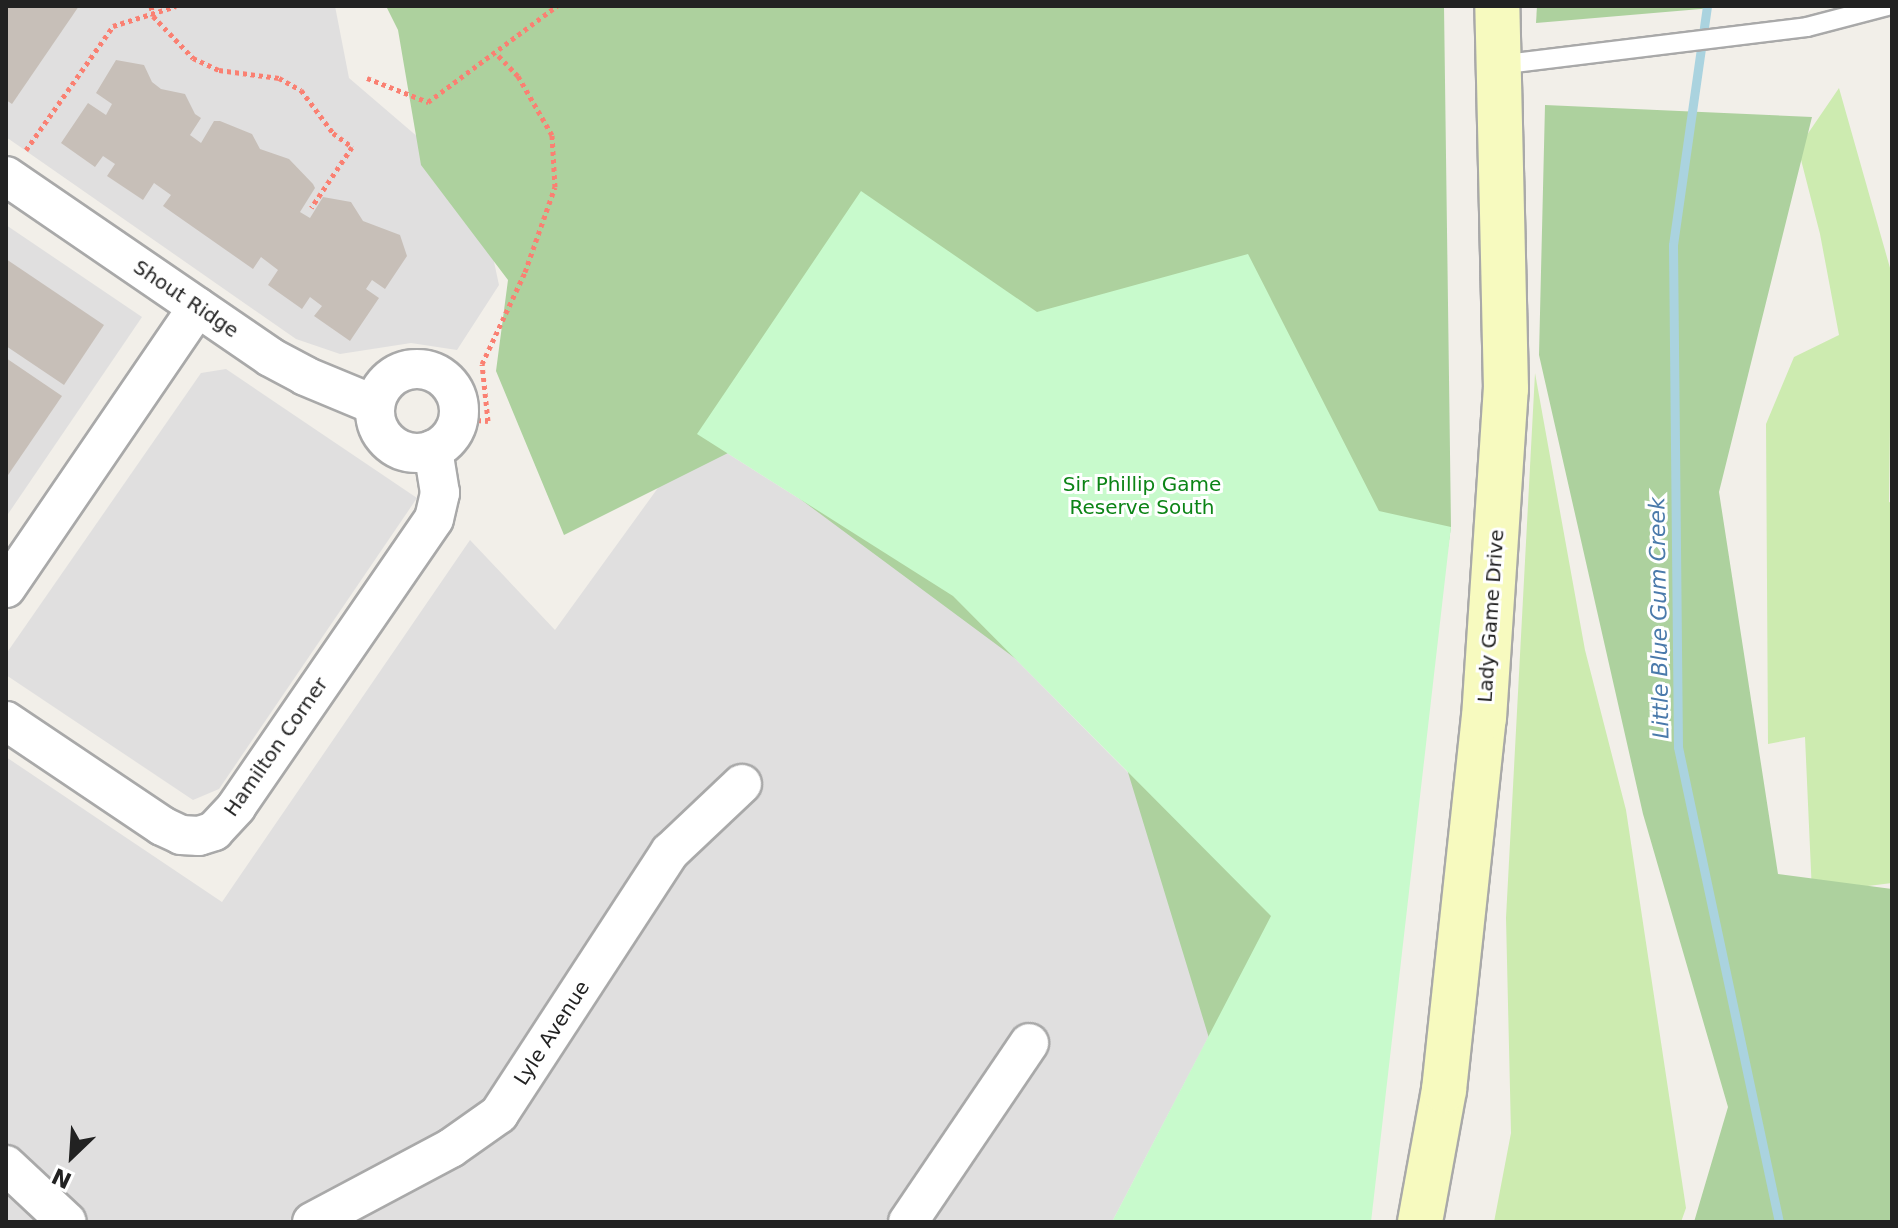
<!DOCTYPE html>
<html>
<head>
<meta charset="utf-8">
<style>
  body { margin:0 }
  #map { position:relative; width:1898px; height:1228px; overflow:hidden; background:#f2efe9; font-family:"DejaVu Sans",sans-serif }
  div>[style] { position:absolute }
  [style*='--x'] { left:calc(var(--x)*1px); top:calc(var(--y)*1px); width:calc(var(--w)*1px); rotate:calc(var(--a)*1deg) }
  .residential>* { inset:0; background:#e0dfdf }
  .grass>* { inset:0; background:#cdebb0 }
  .forest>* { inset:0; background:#add19e }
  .park>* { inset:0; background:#c8facc }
  .stream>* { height:9px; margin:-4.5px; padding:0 4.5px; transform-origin:4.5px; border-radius:4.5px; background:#aad3df }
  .building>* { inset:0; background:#c7bfb8 }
  .path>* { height:5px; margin-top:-2.5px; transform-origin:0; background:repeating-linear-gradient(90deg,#fa8072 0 4px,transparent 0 8px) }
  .roads { filter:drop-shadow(2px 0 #a9a9a9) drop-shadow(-2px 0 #a9a9a9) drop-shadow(0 2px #a9a9a9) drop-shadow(0 -2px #a9a9a9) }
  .lane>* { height:18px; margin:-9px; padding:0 9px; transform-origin:9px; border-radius:9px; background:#fff }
  .street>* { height:38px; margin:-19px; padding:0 19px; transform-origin:19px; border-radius:19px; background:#fff }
  .street>.ring { margin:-19px; padding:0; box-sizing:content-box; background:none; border:38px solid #fff; border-radius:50% }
  .secondary>* { height:44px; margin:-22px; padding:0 22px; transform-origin:22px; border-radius:22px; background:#f7fabf }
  span { translate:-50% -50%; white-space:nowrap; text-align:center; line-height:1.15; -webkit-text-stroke:6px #fff; paint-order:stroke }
  .street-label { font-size:20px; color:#222 }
  .park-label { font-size:20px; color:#0c8416 }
  .water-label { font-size:22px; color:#4a7aab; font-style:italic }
  .frame { position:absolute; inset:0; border:8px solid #222; pointer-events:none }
  .north { position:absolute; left:32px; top:1116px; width:80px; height:80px; -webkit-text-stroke:6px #fff; paint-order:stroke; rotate:205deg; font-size:22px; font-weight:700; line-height:32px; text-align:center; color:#222 }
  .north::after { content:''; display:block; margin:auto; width:28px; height:36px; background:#222; clip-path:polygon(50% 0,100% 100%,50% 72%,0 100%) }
</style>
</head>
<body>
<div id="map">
  <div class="residential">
    <i style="clip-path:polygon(6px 6px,335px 6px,349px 78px,426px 144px,487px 229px,499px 285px,457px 350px,411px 343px,340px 354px,296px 339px,6px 137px)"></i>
    <i style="clip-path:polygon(6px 225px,142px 317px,6px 517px)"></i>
    <i style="clip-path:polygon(226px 369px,417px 498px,219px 789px,193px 800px,6px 675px,6px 654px,201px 373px)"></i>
    <i style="clip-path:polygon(697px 434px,953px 596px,1271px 917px,1112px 1222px,6px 1222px,6px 757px,222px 902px,470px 540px,555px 630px)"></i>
  </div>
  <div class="grass">
    <i style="clip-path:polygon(1839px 88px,1892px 275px,1889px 502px,1892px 503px,1892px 883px,1812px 893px,1805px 737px,1768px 744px,1766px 424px,1794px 357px,1839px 335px,1820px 234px,1798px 148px)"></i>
    <i style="clip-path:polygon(1535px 373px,1585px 650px,1626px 810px,1686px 1208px,1681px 1222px,1494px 1222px,1511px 1133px,1506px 918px)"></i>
  </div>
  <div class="forest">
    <i style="clip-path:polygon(386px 6px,1444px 6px,1451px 527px,1349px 1222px,1212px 1048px,1116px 733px,734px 450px,564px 535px,496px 371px,508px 280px,421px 165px,398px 30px)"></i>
    <i style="clip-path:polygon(1537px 6px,1736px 6px,1536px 23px)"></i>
    <i style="clip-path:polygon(1545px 105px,1812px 117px,1719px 492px,1778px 874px,1892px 889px,1892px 1222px,1694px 1222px,1728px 1107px,1643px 814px,1539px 355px)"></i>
  </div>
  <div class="park">
    <i style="clip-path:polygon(861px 191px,1037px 312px,1248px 254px,1379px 511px,1451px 527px,1371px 1222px,1112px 1222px,1271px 916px,953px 596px,697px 434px)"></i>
  </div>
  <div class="stream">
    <i style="--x:1707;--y:6;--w:241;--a:98.1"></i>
    <i style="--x:1673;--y:245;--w:502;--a:89.43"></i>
    <i style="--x:1678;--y:747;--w:486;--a:78"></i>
  </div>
  <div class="building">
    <i style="clip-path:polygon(6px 6px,79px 6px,12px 104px,6px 100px)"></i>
    <i style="clip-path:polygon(116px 60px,144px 65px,152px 82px,161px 89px,185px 94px,195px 114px,201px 118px,190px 135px,201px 143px,214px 121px,220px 121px,252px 134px,260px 149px,289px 159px,313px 184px,315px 188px,300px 212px,310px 218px,323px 197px,351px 202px,363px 221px,400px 235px,407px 256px,385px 289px,372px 280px,366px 289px,379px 298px,350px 341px,314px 316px,322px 306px,310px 297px,302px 309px,268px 285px,278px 270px,261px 257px,253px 269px,163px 206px,171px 195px,154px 183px,143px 200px,107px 176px,115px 164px,103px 156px,95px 167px,61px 143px,88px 103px,106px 115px,112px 104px,96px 93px)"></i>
    <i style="clip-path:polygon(6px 259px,104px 325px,64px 385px,6px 346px)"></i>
    <i style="clip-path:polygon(6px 358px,62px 396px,6px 478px)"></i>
  </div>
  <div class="path">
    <i style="--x:151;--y:6;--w:10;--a:79"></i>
    <i style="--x:153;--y:16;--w:58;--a:46.4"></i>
    <i style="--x:193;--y:58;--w:29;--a:25"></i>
    <i style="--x:219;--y:70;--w:61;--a:7.6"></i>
    <i style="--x:279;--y:78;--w:25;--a:29"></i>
    <i style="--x:301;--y:90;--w:54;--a:53.3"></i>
    <i style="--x:333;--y:133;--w:24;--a:36"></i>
    <i style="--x:352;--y:147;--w:73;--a:123.9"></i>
    <i style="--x:367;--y:78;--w:66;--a:21.5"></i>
    <i style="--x:428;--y:102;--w:161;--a:-36.7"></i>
    <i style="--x:26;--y:150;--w:151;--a:-54.9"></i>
    <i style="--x:113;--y:26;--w:66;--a:-17.6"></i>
    <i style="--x:477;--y:420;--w:11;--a:5"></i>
    <i style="--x:488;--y:421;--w:57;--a:-96"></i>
    <i style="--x:482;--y:364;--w:102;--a:-64.9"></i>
    <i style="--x:525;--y:272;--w:90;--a:-70.6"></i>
    <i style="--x:555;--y:187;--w:52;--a:-93.3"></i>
    <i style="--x:552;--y:135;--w:68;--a:-120"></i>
    <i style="--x:518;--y:76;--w:32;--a:-134"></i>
  </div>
  <div class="roads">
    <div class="lane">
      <i style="--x:1498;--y:65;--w:311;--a:-7"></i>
      <i style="--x:1807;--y:27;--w:83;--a:-14.7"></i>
    </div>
    <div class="street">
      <i style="--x:6;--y:176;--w:320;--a:34.4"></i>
      <i style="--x:270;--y:357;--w:40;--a:28"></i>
      <i style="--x:305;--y:376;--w:76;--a:22.5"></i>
      <i class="ring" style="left:375px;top:369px;width:46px;height:46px"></i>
      <i style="--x:6;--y:588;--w:340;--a:-55.7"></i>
      <i style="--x:6;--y:721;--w:188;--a:33.9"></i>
      <i style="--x:162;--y:826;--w:21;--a:25"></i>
      <i style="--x:181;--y:835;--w:18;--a:3"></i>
      <i style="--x:199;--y:836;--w:16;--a:-18"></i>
      <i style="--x:214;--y:831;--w:33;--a:-47"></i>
      <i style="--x:236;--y:807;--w:349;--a:-55.5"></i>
      <i style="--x:434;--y:519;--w:27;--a:-77"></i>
      <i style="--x:440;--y:493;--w:44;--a:-99.2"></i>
      <i style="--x:6;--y:1165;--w:83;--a:43.1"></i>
      <i style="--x:312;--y:1222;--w:157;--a:-28"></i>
      <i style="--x:451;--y:1148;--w:59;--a:-35.3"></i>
      <i style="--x:499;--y:1114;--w:313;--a:-56.9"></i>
      <i style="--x:670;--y:852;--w:99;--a:-43.4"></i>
      <i style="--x:908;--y:1222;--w:216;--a:-55.9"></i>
    </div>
    <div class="secondary">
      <i style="--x:1420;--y:1222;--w:134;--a:-79.7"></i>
      <i style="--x:1444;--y:1090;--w:374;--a:-83.9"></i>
      <i style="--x:1484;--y:718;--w:330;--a:-86.2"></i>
      <i style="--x:1506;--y:389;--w:383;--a:-91.3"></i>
    </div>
  </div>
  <div class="street-label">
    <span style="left:186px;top:299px;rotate:34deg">Shout Ridge</span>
    <span style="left:1491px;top:616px;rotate:-86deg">Lady Game Drive</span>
    <span style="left:276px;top:747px;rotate:-55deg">Hamilton Corner</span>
    <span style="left:552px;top:1033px;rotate:-57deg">Lyle Avenue</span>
  </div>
  <div class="park-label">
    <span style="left:1142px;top:496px">Sir Phillip Game<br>Reserve South</span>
  </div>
  <div class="water-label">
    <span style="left:1659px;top:618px;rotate:-91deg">Little Blue Gum Creek</span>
  </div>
  <div class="frame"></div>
  <div class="north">N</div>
</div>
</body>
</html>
